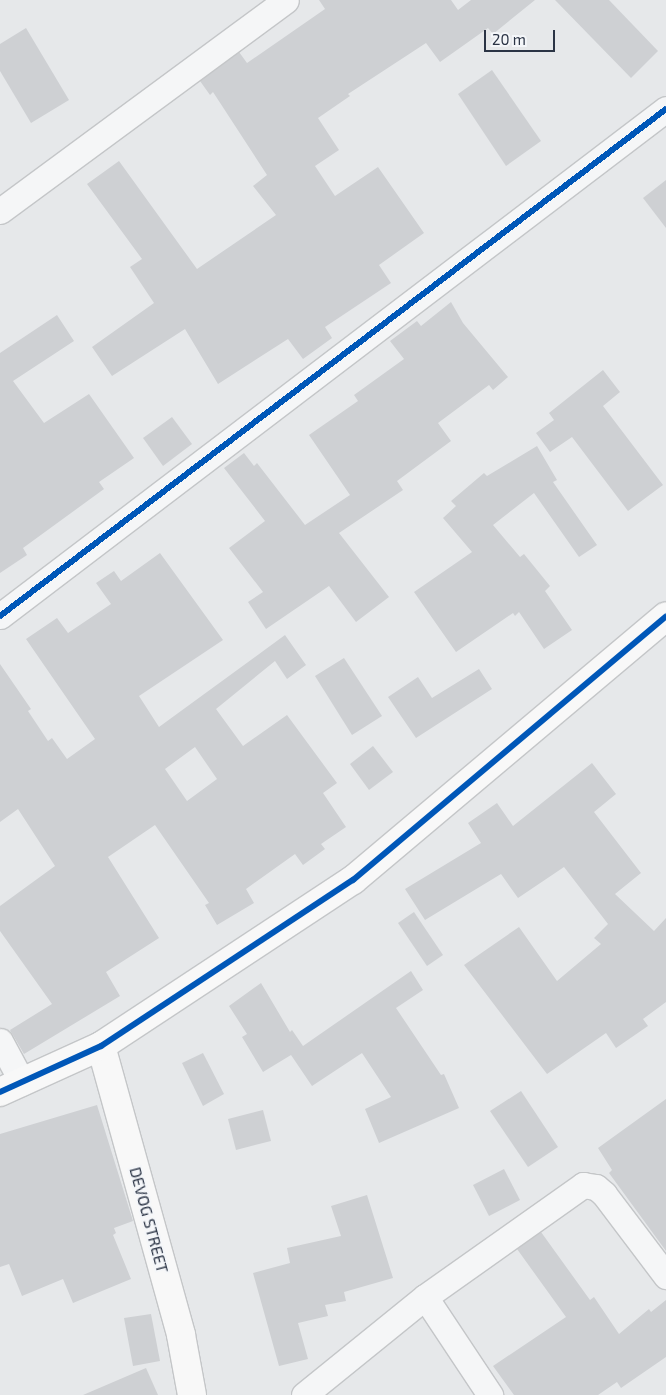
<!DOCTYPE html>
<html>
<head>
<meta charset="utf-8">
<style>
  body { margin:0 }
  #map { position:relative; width:666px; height:1395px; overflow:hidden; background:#e6e8ea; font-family:"Exo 2",sans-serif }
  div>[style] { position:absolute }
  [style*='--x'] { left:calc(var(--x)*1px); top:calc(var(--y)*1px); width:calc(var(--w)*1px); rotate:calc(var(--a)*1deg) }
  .building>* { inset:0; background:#ced0d3 }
  .roads { filter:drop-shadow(1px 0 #c4c6c8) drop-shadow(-1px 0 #c4c6c8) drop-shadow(0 1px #c4c6c8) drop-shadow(0 -1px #c4c6c8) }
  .street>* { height:25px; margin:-12.5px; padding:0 12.5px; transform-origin:12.5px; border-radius:12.5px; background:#f5f6f7 }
  .secondary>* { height:28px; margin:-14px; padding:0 14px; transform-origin:14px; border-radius:14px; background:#f8f8f8 }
  .cycleway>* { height:6px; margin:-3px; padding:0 3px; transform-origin:3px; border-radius:3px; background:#0057b8 }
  span { translate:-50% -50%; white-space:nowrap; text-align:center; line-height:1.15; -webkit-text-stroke:4px #f4f6f9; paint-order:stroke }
  .street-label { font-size:16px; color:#2b3445 }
  .scale { position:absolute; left:484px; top:30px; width:71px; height:22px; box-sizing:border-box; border:2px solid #2b3445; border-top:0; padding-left:6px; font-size:15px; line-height:18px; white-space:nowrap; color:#2b3445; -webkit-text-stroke:4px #f4f6f9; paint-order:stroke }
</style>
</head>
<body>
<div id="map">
  <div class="building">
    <i style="clip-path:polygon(319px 0,451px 0,458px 10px,471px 0,535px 0,493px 34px,488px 28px,440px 62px,426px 43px,348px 94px,350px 96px,318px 118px,339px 150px,315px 166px,335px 196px,378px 167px,424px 233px,379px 265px,391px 283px,325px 327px,332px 338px,303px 359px,288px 339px,218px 384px,185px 329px,112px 376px,92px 347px,154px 303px,130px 267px,142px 259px,87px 184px,119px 161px,197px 269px,276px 215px,253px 186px,267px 175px,213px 92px,210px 95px,200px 81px,239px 52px,247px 63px,325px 9px)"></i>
    <i style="clip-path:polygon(555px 0,609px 0,658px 51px,631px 78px)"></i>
    <i style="clip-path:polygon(26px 28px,69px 100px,31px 123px,0 71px,0 44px)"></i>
    <i style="clip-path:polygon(492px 70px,541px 141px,506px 166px,458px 94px)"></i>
    <i style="clip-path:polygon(666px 180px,666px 228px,643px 198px)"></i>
    <i style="clip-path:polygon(451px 302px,463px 323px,508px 377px,493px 390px,489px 385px,438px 423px,451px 441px,397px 481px,403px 490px,339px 533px,389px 597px,356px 622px,329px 586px,266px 629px,248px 602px,263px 592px,229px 548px,265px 521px,224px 468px,244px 453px,254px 466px,257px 463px,305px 525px,350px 495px,309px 435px,358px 401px,354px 395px,404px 359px,390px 341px,417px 321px,421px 326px)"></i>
    <i style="clip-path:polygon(57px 315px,74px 341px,13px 381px,44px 423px,89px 394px,134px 458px,99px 482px,104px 489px,23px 548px,27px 555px,0 573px,0 353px)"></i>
    <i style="clip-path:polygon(603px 370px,620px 392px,603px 406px,663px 485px,628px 511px,572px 437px,550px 452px,536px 433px,554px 420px,549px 413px)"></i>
    <i style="clip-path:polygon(172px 417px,192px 444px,163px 466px,143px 438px)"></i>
    <i style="clip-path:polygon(537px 446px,557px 480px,553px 482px,597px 545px,579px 557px,534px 493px,493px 525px,520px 557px,524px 554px,550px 586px,545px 591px,572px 630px,544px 649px,519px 612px,515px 616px,513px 613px,456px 652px,414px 592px,472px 552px,443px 518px,456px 506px,451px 501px,484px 473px,487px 476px)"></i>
    <i style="clip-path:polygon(evenodd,160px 553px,223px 640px,139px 696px,159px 727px,285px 635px,306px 665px,287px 679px,275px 661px,216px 709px,243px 746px,287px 715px,337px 783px,323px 793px,346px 827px,321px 844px,325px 849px,303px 865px,295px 854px,246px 889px,254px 903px,217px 925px,205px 905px,209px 903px,155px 825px,108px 857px,159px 938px,106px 972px,120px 996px,24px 1054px,10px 1030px,52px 1004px,0 931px,0 906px,55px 866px,18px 809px,0 822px,0 664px,31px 709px,28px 711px,48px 741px,52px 738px,67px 759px,95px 739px,26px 639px,57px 618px,68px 633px,111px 604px,96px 583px,114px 571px,121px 581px,160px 553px,195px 747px,217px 779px,187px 801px,165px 769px,195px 747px)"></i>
    <i style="clip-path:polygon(344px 658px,382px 716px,352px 735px,315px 676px)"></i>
    <i style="clip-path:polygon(479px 669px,492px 689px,416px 738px,388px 697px,418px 677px,432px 698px)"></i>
    <i style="clip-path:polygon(373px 746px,393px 772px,369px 790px,350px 764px)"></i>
    <i style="clip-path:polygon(592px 763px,616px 794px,594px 812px,641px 873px,615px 894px,654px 931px,666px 918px,666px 1002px,643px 1019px,648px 1026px,616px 1048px,606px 1033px,547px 1074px,464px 965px,519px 927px,557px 981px,601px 944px,594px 938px,608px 924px,564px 867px,518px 898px,501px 874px,425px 920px,405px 889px,481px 843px,468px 823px,497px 803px,513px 826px)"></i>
    <i style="clip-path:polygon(414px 912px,443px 955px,427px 966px,398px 923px)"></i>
    <i style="clip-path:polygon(411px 971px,423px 990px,396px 1008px,441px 1075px,444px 1074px,459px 1108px,379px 1143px,365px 1109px,391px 1097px,362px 1053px,312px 1086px,291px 1055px,263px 1072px,242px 1037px,247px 1034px,229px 1006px,261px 983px,290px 1032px,292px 1030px,303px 1046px)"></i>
    <i style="clip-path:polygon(203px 1053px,224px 1094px,203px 1106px,182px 1063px)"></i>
    <i style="clip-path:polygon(521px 1091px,558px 1147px,528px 1167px,490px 1111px)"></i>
    <i style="clip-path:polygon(666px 1099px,666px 1251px,609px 1173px,612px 1170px,598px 1148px)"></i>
    <i style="clip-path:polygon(97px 1105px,133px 1221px,114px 1228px,116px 1233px,113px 1235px,131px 1279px,73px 1303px,63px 1279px,22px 1296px,9px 1264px,0 1267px,0 1134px)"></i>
    <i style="clip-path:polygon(263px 1110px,271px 1141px,236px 1150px,228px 1119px)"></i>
    <i style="clip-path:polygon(504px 1169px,520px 1200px,489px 1216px,473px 1185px)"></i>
    <i style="clip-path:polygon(367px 1195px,393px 1278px,344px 1292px,346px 1301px,325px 1305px,328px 1316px,298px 1323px,308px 1359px,279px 1366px,253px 1273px,290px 1263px,287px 1248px,341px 1236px,331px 1206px)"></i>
    <i style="clip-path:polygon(541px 1232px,590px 1300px,594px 1297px,619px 1334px,649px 1309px,651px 1312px,666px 1300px,666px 1357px,621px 1388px,617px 1382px,598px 1395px,514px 1395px,493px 1366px,566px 1317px,517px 1249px)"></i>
    <i style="clip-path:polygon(151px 1314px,160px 1361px,133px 1366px,124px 1318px)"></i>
    <i style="clip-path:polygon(146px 1368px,158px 1395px,83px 1395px)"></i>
  </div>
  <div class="roads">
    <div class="street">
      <i style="--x:0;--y:211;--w:355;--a:-36.4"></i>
      <i style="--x:0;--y:616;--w:837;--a:-37.28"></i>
      <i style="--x:0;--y:1041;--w:47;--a:61.8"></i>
      <i style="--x:425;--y:1297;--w:118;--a:56.4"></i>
      <i style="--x:304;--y:1395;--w:156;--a:-39"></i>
      <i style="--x:425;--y:1297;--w:194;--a:-35.3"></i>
      <i style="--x:583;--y:1185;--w:13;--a:9"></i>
      <i style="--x:596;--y:1187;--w:11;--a:41"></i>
      <i style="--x:604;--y:1194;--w:103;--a:52.9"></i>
    </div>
    <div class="secondary">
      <i style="--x:101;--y:1046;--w:300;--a:74.5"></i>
      <i style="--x:181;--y:1335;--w:61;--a:79.6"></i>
      <i style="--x:0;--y:1092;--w:111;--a:-24.5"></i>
      <i style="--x:101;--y:1046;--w:302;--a:-33.4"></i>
      <i style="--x:353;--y:880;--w:409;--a:-40.1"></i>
    </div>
  </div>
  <div class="cycleway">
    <i style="--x:0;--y:616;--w:837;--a:-37.28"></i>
    <i style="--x:0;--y:1092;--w:111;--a:-24.5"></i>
    <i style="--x:101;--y:1046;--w:302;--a:-33.4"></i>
    <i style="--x:353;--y:880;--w:409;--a:-40.1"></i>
  </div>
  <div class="street-label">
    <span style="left:149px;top:1220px;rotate:75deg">DEVOG STREET</span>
  </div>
  <div class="scale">20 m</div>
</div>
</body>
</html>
